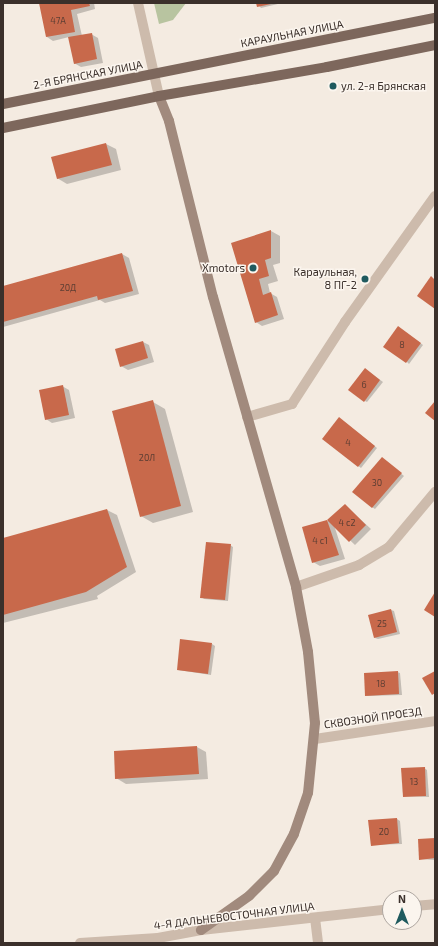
<!DOCTYPE html>
<html>
<head>
<meta charset="utf-8">
<style>
  body { margin:0 }
  #map { position:relative; width:438px; height:946px; overflow:hidden; background:#f4ebe1; font-family:"Exo 2",sans-serif }
  div>[style] { position:absolute }
  [style*='--x'] { left:calc(var(--x)*1px); top:calc(var(--y)*1px); width:calc(var(--w)*1px); rotate:calc(var(--a)*1deg) }
  .green>* { inset:0; background:#b8c4a0 }
  .shadow>* { inset:0; background:#0003 }
  .building>* { inset:0; background:#c8694b }
  .street>* { height:10px; margin:-5px; padding:0 5px; transform-origin:5px; border-radius:5px; background:#cdbbac }
  .secondary>* { height:10px; margin:-5px; padding:0 5px; transform-origin:5px; border-radius:5px; background:#a18a7d }
  .primary>* { height:10px; margin:-5px; padding:0 5px; transform-origin:5px; border-radius:5px; background:#7d675c }
  .dots>* { width:11px; height:11px; translate:-50% -50%; box-sizing:border-box; border:2px solid #fbf5ee; border-radius:50% }
  span { translate:-50% -50%; white-space:nowrap; text-align:center; line-height:1.15; -webkit-text-stroke:3px #fbf5ee; paint-order:stroke }
  .number-label { font-size:9px; color:#5e3e33 }
  .number-label span { -webkit-text-stroke-width:0 }
  .street-label { font-size:11px; color:#3b302b }
  .poi-label { font-size:11px; color:#3b302b }
  .left { translate:0 -50%; text-align:left }
  .right { translate:-100% -50%; text-align:right }
  .frame { position:absolute; inset:0; border:4px solid #3b302b; pointer-events:none }
  .north { position:absolute; left:382px; top:890px; width:40px; height:40px; box-sizing:border-box; background:#fbf5ee; border:1px solid #aea6a0; border-radius:50%; rotate:0deg; font-size:11px; font-weight:700; line-height:16px; text-align:center; color:#3b302b }
  .north::after { content:''; display:block; margin:auto; width:14px; height:18px; background:#1f5a5e; clip-path:polygon(50% 0,100% 100%,50% 72%,0 100%) }
</style>
</head>
<body>
<div id="map">
  <div class="green">
    <i style="clip-path:polygon(154px 3px,186px 3px,173px 20px,159px 24px)"></i>
  </div>
  <div class="shadow">
    <i style="clip-path:polygon(40px 3px,94px 3px,95px 9px,77px 14px,82px 36px,91px 34px,98px 38px,103px 63px,81px 67px,74px 63px,69px 37px,53px 41px,47px 37px)"></i>
    <i style="clip-path:polygon(257px 3px,282px 3px,261px 8px)"></i>
    <i style="clip-path:polygon(106px 144px,116px 149px,121px 170px,67px 184px,57px 178px)"></i>
    <i style="clip-path:polygon(271px 231px,280px 236px,280px 263px,273px 265px,278px 281px,268px 284px,270px 293px,277px 297px,284px 319px,262px 326px,256px 322px,249px 299px)"></i>
    <i style="clip-path:polygon(122px 254px,129px 258px,139px 294px,105px 303px,100px 300px,3px 327px,3px 287px)"></i>
    <i style="clip-path:polygon(401px 329px,423px 345px,409px 364px,407px 362px)"></i>
    <i style="clip-path:polygon(143px 342px,149px 345px,154px 362px,128px 370px,121px 366px)"></i>
    <i style="clip-path:polygon(368px 371px,383px 382px,367px 402px,365px 401px)"></i>
    <i style="clip-path:polygon(62px 386px,69px 390px,75px 418px,52px 423px,46px 419px)"></i>
    <i style="clip-path:polygon(153px 402px,165px 409px,193px 512px,153px 523px,141px 516px)"></i>
    <i style="clip-path:polygon(342px 420px,377px 448px,361px 468px,323px 439px)"></i>
    <i style="clip-path:polygon(385px 460px,404px 476px,375px 509px,372px 507px)"></i>
    <i style="clip-path:polygon(345px 505px,371px 529px,355px 545px,334px 525px,345px 559px,320px 566px,313px 562px,304px 528px,328px 521px)"></i>
    <i style="clip-path:polygon(107px 510px,117px 515px,136px 572px,97px 596px,98px 599px,3px 623px,3px 539px)"></i>
    <i style="clip-path:polygon(230px 545px,233px 547px,228px 601px,204px 599px,202px 597px)"></i>
    <i style="clip-path:polygon(391px 610px,394px 611px,400px 634px,378px 639px,375px 638px)"></i>
    <i style="clip-path:polygon(212px 644px,215px 646px,211px 675px,178px 670px)"></i>
    <i style="clip-path:polygon(397px 672px,400px 673px,402px 695px,366px 696px)"></i>
    <i style="clip-path:polygon(197px 747px,206px 752px,208px 779px,126px 784px,116px 778px)"></i>
    <i style="clip-path:polygon(424px 768px,427px 770px,429px 797px,404px 796px)"></i>
    <i style="clip-path:polygon(397px 819px,400px 821px,402px 844px,371px 845px,369px 821px)"></i>
    <i style="clip-path:polygon(435px 839px,435px 860px,420px 859px)"></i>
  </div>
  <div class="building">
    <i style="clip-path:polygon(39px 3px,89px 3px,90px 6px,71px 10px,75px 32px,46px 37px)"></i>
    <i style="clip-path:polygon(256px 3px,271px 3px,271px 4px,257px 7px)"></i>
    <i style="clip-path:polygon(92px 33px,97px 59px,74px 64px,68px 37px)"></i>
    <i style="clip-path:polygon(106px 143px,112px 165px,57px 179px,51px 157px)"></i>
    <i style="clip-path:polygon(271px 230px,271px 258px,265px 260px,269px 276px,259px 279px,263px 295px,271px 292px,278px 315px,255px 323px,231px 243px)"></i>
    <i style="clip-path:polygon(122px 253px,133px 291px,98px 300px,97px 296px,3px 322px,3px 286px)"></i>
    <i style="clip-path:polygon(431px 276px,435px 280px,435px 309px,417px 296px)"></i>
    <i style="clip-path:polygon(398px 326px,421px 343px,406px 363px,383px 347px)"></i>
    <i style="clip-path:polygon(143px 341px,148px 358px,120px 367px,115px 349px)"></i>
    <i style="clip-path:polygon(365px 368px,380px 380px,364px 402px,348px 390px)"></i>
    <i style="clip-path:polygon(63px 385px,69px 415px,45px 420px,39px 390px)"></i>
    <i style="clip-path:polygon(153px 400px,181px 506px,140px 517px,112px 411px)"></i>
    <i style="clip-path:polygon(435px 401px,435px 421px,425px 413px)"></i>
    <i style="clip-path:polygon(339px 417px,375px 446px,358px 467px,322px 439px)"></i>
    <i style="clip-path:polygon(382px 457px,402px 473px,372px 508px,352px 492px)"></i>
    <i style="clip-path:polygon(345px 504px,366px 525px,349px 542px,327px 520px)"></i>
    <i style="clip-path:polygon(107px 509px,127px 567px,86px 592px,3px 615px,3px 538px)"></i>
    <i style="clip-path:polygon(327px 520px,339px 555px,312px 563px,302px 527px)"></i>
    <i style="clip-path:polygon(206px 542px,231px 544px,225px 600px,200px 598px)"></i>
    <i style="clip-path:polygon(435px 592px,435px 617px,424px 610px)"></i>
    <i style="clip-path:polygon(391px 609px,397px 632px,374px 638px,368px 615px)"></i>
    <i style="clip-path:polygon(180px 639px,212px 643px,208px 674px,177px 670px)"></i>
    <i style="clip-path:polygon(398px 671px,399px 694px,365px 696px,364px 673px)"></i>
    <i style="clip-path:polygon(435px 671px,435px 693px,432px 695px,422px 678px)"></i>
    <i style="clip-path:polygon(197px 746px,199px 774px,115px 779px,114px 751px)"></i>
    <i style="clip-path:polygon(425px 767px,426px 796px,403px 797px,401px 768px)"></i>
    <i style="clip-path:polygon(397px 818px,399px 843px,371px 846px,368px 820px)"></i>
    <i style="clip-path:polygon(435px 838px,435px 858px,419px 860px,418px 839px)"></i>
  </div>
  <div class="street">
    <i style="--x:138;--y:3;--w:95;--a:77.3"></i>
    <i style="--x:247;--y:417;--w:47;--a:-16.1"></i>
    <i style="--x:292;--y:404;--w:98;--a:-57.1"></i>
    <i style="--x:345;--y:322;--w:155;--a:-54.5"></i>
    <i style="--x:296;--y:587;--w:67;--a:-19.2"></i>
    <i style="--x:359;--y:565;--w:35;--a:-31"></i>
    <i style="--x:389;--y:547;--w:72;--a:-50.1"></i>
    <i style="--x:315;--y:739;--w:121;--a:-8.5"></i>
    <i style="--x:414;--y:906;--w:21;--a:-5"></i>
    <i style="--x:315;--y:918;--w:25;--a:83"></i>
    <i style="--x:80;--y:943;--w:78;--a:-3.7"></i>
    <i style="--x:158;--y:938;--w:44;--a:-10.5"></i>
    <i style="--x:201;--y:930;--w:190;--a:-6.3"></i>
  </div>
  <div class="secondary">
    <i style="--x:159;--y:96;--w:27;--a:68"></i>
    <i style="--x:169;--y:121;--w:181;--a:76"></i>
    <i style="--x:213;--y:297;--w:302;--a:74"></i>
    <i style="--x:296;--y:587;--w:66;--a:79.5"></i>
    <i style="--x:308;--y:652;--w:71;--a:84.4"></i>
    <i style="--x:315;--y:723;--w:70;--a:95.7"></i>
    <i style="--x:308;--y:793;--w:43;--a:108.9"></i>
    <i style="--x:294;--y:834;--w:42;--a:118.4"></i>
    <i style="--x:274;--y:871;--w:35;--a:135"></i>
    <i style="--x:249;--y:896;--w:59;--a:144.7"></i>
  </div>
  <div class="primary">
    <i style="--x:3;--y:104;--w:440;--a:-11.3"></i>
    <i style="--x:3;--y:128;--w:159;--a:-11.6"></i>
    <i style="--x:159;--y:96;--w:170;--a:-9.8"></i>
    <i style="--x:327;--y:67;--w:110;--a:-11.5"></i>
  </div>
  <div class="dots">
    <i style="left:333px;top:86px;background:#1f5a5e"></i>
    <i style="left:253px;top:268px;background:#1f5a5e"></i>
    <i style="left:365px;top:279px;background:#1f5a5e"></i>
  </div>
  <div class="number-label">
    <span style="left:58px;top:21px">47А</span>
    <span style="left:68px;top:288px">20Д</span>
    <span style="left:402px;top:345px">8</span>
    <span style="left:364px;top:385px">6</span>
    <span style="left:348px;top:443px">4</span>
    <span style="left:147px;top:458px">20Л</span>
    <span style="left:377px;top:483px">30</span>
    <span style="left:347px;top:523px">4 с2</span>
    <span style="left:320px;top:541px">4 с1</span>
    <span style="left:382px;top:624px">25</span>
    <span style="left:381px;top:684px">18</span>
    <span style="left:414px;top:782px">13</span>
    <span style="left:384px;top:832px">20</span>
  </div>
  <div class="street-label">
    <span style="left:292px;top:34px;rotate:-11deg">КАРАУЛЬНАЯ УЛИЦА</span>
    <span style="left:88px;top:75px;rotate:-11deg">2-Я БРЯНСКАЯ УЛИЦА</span>
    <span style="left:373px;top:718px;rotate:-8deg">СКВОЗНОЙ ПРОЕЗД</span>
    <span style="left:234px;top:916px;rotate:-7deg">4-Я ДАЛЬНЕВОСТОЧНАЯ УЛИЦА</span>
  </div>
  <div class="poi-label">
    <span class="left" style="left:341px;top:86px">ул. 2-я Брянская</span>
    <span class="right" style="left:245px;top:268px">Xmotors</span>
    <span class="right" style="left:357px;top:279px">Караульная,<br>8 ПГ-2</span>
  </div>
  <div class="frame"></div>
  <div class="north">N</div>
</div>
</body>
</html>
